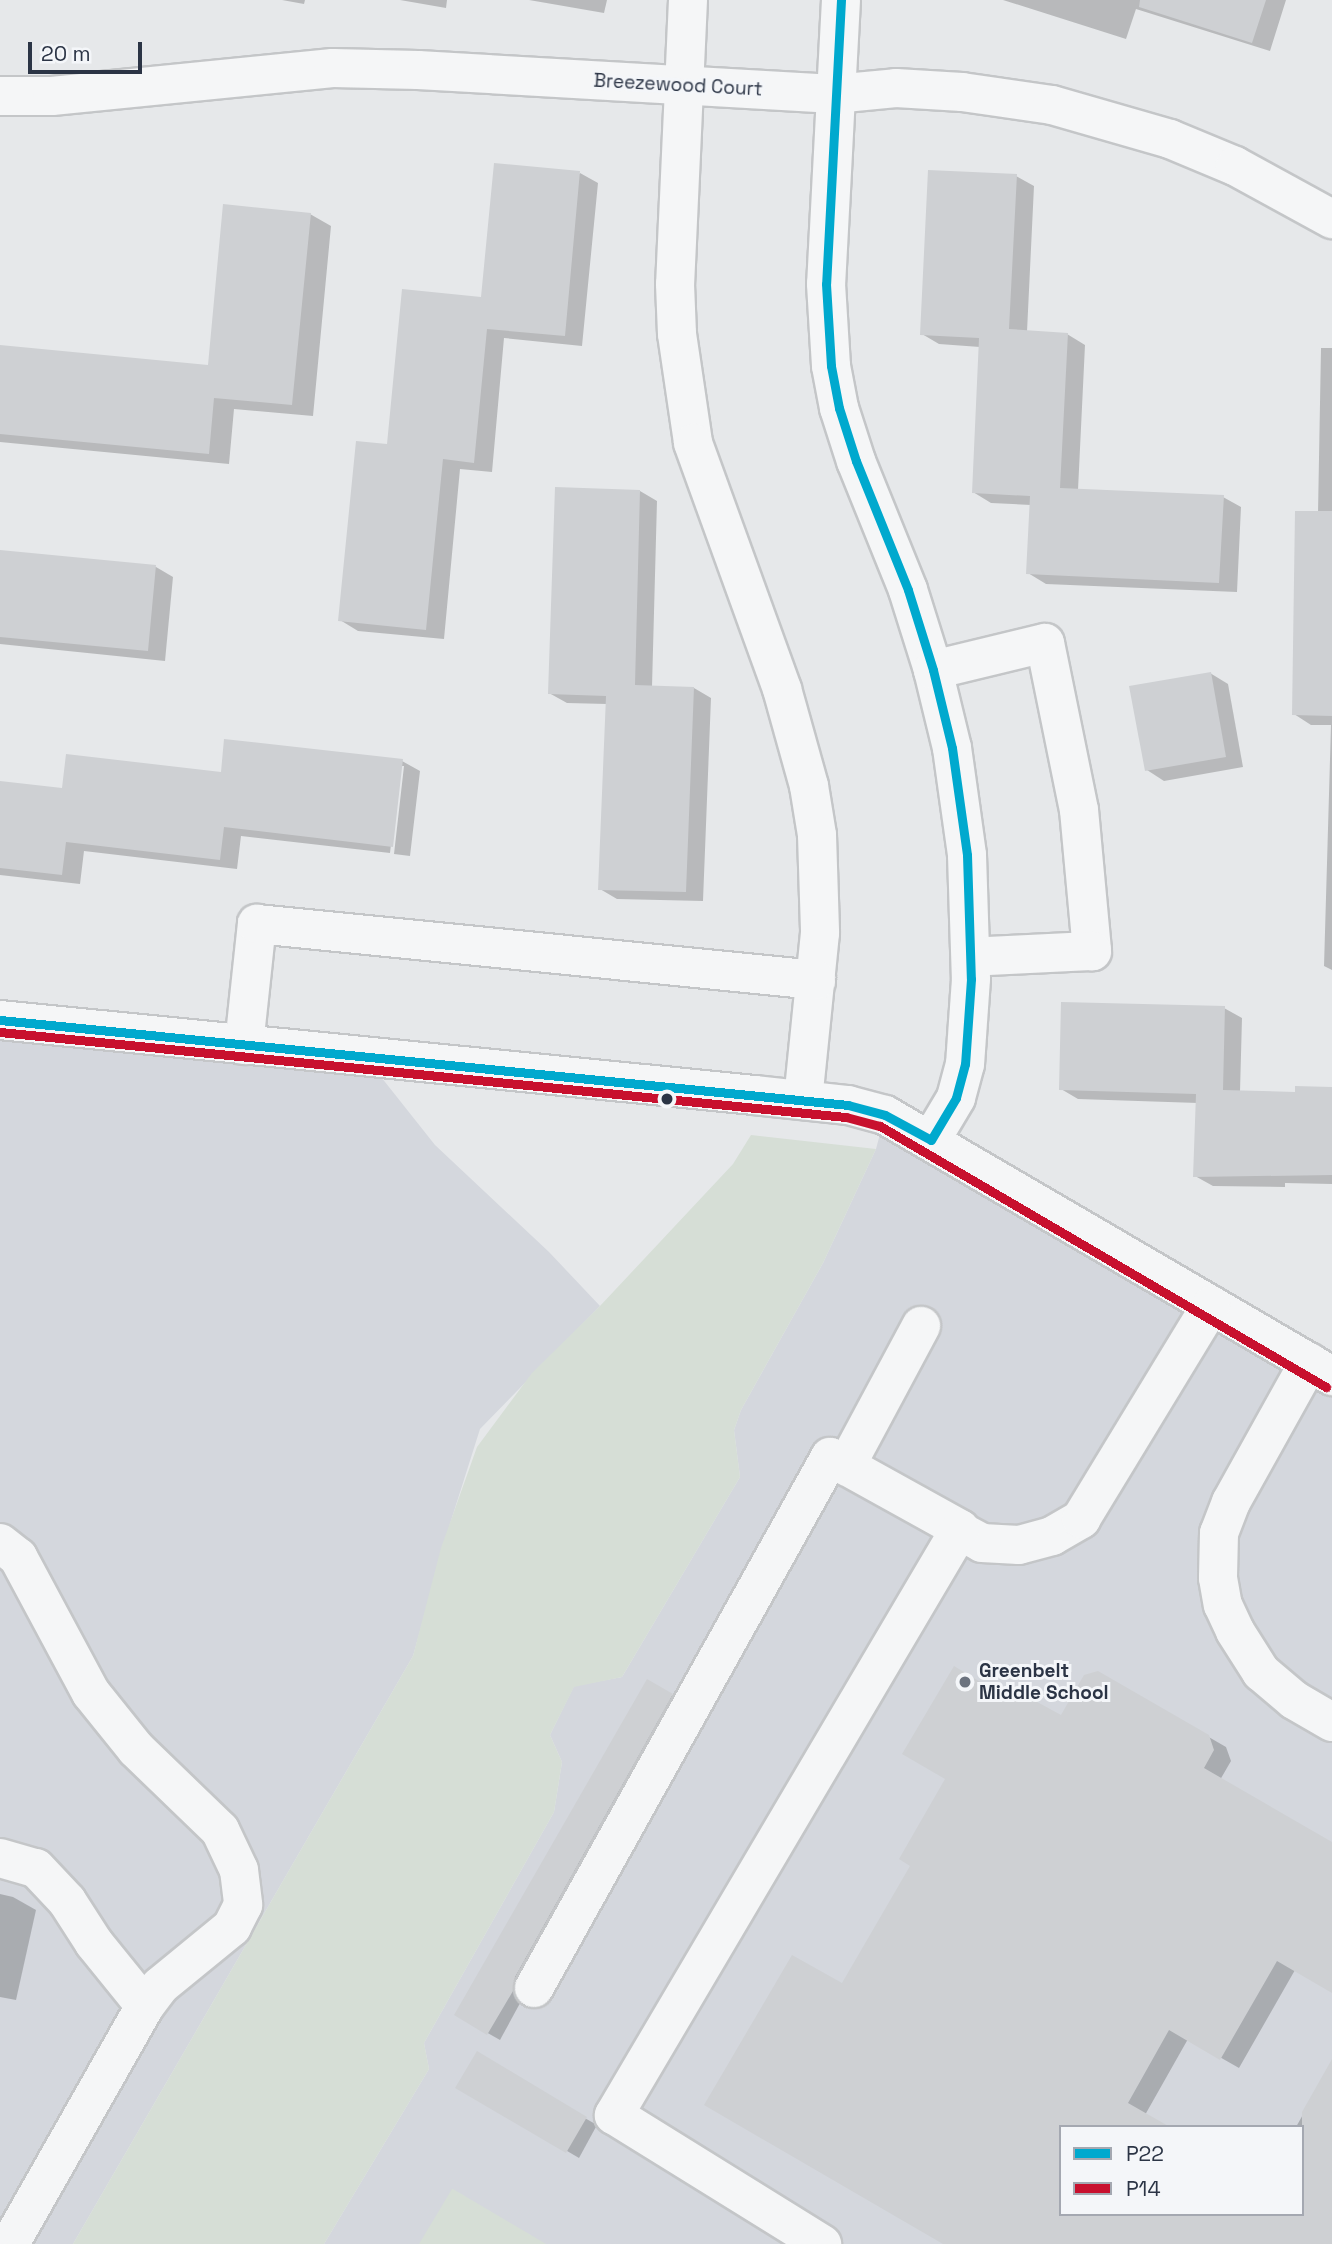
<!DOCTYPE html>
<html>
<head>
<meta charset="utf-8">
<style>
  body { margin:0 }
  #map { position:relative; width:1332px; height:2244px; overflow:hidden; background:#e6e8ea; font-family:"Space Grotesk",sans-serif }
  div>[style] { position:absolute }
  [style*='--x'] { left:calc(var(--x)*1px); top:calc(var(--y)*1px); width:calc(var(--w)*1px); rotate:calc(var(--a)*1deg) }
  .built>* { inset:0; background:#d4d7dd }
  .green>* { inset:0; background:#d6ded6 }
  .shadow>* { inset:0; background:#0003 }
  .building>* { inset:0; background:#ced0d3 }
  .roads { filter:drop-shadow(2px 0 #c4c6c8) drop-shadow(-2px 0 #c4c6c8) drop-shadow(0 2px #c4c6c8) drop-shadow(0 -2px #c4c6c8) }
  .minor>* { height:38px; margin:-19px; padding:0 19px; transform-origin:19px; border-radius:19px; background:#f5f6f7 }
  .bus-1>* { height:9px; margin:-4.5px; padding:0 4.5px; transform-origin:4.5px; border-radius:4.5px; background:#00a9ce }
  .bus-2>* { height:9px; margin:-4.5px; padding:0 4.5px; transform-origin:4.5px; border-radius:4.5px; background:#c8102e }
  .dots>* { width:19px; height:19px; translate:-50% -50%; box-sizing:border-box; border:4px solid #f4f6f9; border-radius:50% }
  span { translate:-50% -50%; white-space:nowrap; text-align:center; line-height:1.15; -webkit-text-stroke:6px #f4f6f9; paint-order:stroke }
  .street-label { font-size:19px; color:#2b3445 }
  .poi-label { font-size:19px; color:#2b3445; font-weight:700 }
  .left { translate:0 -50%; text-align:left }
  .legend { position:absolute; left:1059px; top:2125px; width:245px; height:91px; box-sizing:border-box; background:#f4f6f9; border:2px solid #a4a8b1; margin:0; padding:9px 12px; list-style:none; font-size:21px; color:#2b3445 }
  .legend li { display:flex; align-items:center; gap:14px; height:35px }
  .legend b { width:35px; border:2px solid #a4a8b1 }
  .scale { position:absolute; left:28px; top:42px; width:114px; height:32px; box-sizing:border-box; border:4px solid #2b3445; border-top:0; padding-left:9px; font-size:21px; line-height:24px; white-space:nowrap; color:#2b3445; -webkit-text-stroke:5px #f4f6f9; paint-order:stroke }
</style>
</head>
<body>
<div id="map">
  <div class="built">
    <i style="clip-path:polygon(0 1020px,366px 1058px,435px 1145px,549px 1252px,600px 1306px,480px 1429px,449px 1527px,413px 1656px,73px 2244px,0 2244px)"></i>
    <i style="clip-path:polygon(evenodd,885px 1115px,1332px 1376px,1332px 2244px,324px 2244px,429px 2069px,424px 2043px,554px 1812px,562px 1762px,550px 1735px,574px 1686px,622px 1677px,740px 1477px,734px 1430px,741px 1410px,823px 1263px,876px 1149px,885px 1115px,1061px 2127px,1302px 2127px,1302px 2214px,1061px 2214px,1061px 2127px)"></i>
  </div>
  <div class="green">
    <i style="clip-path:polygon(751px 1135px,876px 1149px,823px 1263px,741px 1410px,734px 1430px,740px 1477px,622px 1677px,574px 1687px,550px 1735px,562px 1762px,554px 1812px,424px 2043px,429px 2069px,324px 2244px,73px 2244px,413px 1656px,441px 1548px,477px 1447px,532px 1373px,600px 1306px,733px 1164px)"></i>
    <i style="clip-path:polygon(452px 2189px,453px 2189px,546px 2244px,419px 2244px)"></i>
  </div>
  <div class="shadow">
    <i style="clip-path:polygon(282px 0,305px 0,304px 4px)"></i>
    <i style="clip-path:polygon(400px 0,447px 0,446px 8px)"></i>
    <i style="clip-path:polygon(529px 0,607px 0,604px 13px)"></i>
    <i style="clip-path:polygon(1003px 0,1286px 0,1270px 51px,1136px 9px,1126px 39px)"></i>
    <i style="clip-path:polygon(580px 173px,598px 183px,582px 346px,504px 338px,492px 472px,460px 469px,444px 639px,358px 631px,340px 620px,388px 446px,482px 299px)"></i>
    <i style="clip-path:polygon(1016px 176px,1034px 186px,1027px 332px,1067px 334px,1085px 345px,1078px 490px,1223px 497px,1241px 507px,1237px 592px,1046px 584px,1028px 573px,1031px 505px,991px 503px,973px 492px,980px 347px,939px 344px,922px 334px)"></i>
    <i style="clip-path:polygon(310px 214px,331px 226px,313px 416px,234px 409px,229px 464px,0 442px,0 347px,209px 367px)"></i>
    <i style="clip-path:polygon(1321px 348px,1332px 348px,1332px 970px,1324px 966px,1331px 725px,1311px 725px,1294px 714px,1318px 513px)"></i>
    <i style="clip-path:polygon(640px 491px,657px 501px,652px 687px,694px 688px,711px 698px,703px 901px,617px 899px,600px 889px,607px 704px,567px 703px,549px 693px)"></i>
    <i style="clip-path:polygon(0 552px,156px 567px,173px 577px,165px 661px,0 644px)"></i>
    <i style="clip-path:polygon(1210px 673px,1228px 684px,1243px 767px,1164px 781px,1147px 770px)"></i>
    <i style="clip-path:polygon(402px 761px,420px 771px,410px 856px,394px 854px,404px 766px,400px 766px,390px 853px,241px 836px,237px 869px,84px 851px,80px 884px,0 875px,0 782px,64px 790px)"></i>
    <i style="clip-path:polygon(1224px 1008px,1242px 1018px,1240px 1092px,1297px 1094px,1332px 1088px,1332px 1184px,1285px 1183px,1285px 1187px,1213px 1186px,1195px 1176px,1198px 1103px,1078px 1099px,1061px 1089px)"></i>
    <i style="clip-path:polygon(1098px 1673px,1226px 1747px,1231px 1761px,1220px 1780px,1332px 1844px,1332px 1991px,1295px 1970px,1239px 2068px,1188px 2039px,1145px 2115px,1061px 2127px,1061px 2214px,1302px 2214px,1302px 2127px,1296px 2127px,1332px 2063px,1332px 2244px,947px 2244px,842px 1986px,913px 1865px,1002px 1696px,1061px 1717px)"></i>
    <i style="clip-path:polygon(648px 1681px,684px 1702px,500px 2040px,456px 2015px)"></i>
    <i style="clip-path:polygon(0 1894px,13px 1897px,36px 1910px,16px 2000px,0 1997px)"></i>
    <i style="clip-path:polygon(458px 2087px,534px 2089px,597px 2125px,579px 2158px)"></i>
  </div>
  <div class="building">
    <i style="clip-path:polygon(1140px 0,1266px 0,1252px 43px,1139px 7px)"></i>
    <i style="clip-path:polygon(494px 163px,580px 171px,565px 336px,487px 329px,474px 463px,443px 459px,426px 630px,338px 621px,356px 441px,387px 444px,402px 289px,481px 297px)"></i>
    <i style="clip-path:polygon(928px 170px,1017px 174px,1009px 329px,1068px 333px,1060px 488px,1224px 495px,1219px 583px,1026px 574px,1030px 496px,972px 493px,979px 338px,920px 335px)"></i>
    <i style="clip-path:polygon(223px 204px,311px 213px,292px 405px,214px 398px,209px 454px,0 434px,0 345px,208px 365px)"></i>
    <i style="clip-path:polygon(555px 487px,640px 490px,635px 685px,694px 687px,686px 892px,598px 890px,606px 696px,548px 694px)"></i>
    <i style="clip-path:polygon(1295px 511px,1332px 511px,1332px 716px,1292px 715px)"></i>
    <i style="clip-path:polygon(0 550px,156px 565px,148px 651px,0 637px)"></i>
    <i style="clip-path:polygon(1211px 672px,1226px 757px,1145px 771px,1129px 686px)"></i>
    <i style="clip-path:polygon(224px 739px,403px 759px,393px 847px,224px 827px,220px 860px,66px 842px,62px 875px,0 868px,0 781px,62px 788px,66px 754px,221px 772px)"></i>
    <i style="clip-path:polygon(1061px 1002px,1225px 1006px,1223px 1090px,1295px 1092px,1295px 1086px,1332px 1087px,1332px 1175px,1193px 1177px,1196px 1094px,1059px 1090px)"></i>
    <i style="clip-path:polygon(954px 1666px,1002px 1695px,1017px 1691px,1061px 1715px,1084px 1675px,1098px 1671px,1209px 1735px,1214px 1750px,1204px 1768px,1332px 1842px,1332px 1993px,1277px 1961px,1220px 2060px,1169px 2030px,1128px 2103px,1170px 2127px,1061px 2127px,1061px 2214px,1302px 2214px,1302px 2112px,1332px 2059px,1332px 2244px,943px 2244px,704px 2105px,792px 1955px,842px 1983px,910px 1866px,899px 1859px,945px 1779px,902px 1754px)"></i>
    <i style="clip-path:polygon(647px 1679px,673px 1694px,515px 1977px,513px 1991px,487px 2035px,454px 2015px)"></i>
    <i style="clip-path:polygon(477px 2051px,587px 2117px,566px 2153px,455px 2088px)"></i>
  </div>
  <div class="roads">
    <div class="minor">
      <i style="--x:688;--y:0;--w:284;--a:92.6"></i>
      <i style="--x:675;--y:284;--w:50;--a:87.7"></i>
      <i style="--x:677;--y:334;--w:110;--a:81.6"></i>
      <i style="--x:693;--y:443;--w:262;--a:70.1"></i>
      <i style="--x:782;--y:689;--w:101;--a:74.4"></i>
      <i style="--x:809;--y:786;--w:50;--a:80.7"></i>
      <i style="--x:817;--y:835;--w:98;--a:88.2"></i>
      <i style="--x:820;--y:933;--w:168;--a:95.8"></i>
      <i style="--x:841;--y:0;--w:284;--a:93"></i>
      <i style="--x:826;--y:284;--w:82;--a:86.5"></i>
      <i style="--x:831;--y:366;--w:43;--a:79.2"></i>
      <i style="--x:839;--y:408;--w:56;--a:72.2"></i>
      <i style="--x:856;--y:461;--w:139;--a:68"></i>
      <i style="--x:908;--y:590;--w:84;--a:72.6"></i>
      <i style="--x:933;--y:670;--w:80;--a:76.3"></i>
      <i style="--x:952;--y:748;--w:108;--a:82"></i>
      <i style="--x:967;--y:855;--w:124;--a:88.2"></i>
      <i style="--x:971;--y:979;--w:85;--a:94"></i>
      <i style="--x:965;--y:1064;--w:35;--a:105"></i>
      <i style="--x:956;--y:1098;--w:49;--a:120.8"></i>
      <i style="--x:0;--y:96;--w:52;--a:0"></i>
      <i style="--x:52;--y:96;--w:282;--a:-5.7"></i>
      <i style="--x:333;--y:68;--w:85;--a:1.3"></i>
      <i style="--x:418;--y:70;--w:417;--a:3.3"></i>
      <i style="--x:834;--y:94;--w:62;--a:-5.5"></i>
      <i style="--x:896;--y:88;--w:66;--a:3.5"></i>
      <i style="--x:962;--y:92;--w:91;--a:8.2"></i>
      <i style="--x:1052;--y:105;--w:123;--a:16.1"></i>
      <i style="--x:1170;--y:139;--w:70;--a:22.6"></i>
      <i style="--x:1235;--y:166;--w:111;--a:28.7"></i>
      <i style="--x:933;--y:670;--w:115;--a:-13.6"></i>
      <i style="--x:1045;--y:643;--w:170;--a:78.5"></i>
      <i style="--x:1079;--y:810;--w:142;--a:84.7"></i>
      <i style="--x:1092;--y:951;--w:121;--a:177.2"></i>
      <i style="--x:0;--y:1020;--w:758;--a:5.68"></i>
      <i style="--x:754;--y:1095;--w:95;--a:6.1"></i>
      <i style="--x:848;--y:1105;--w:38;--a:15"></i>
      <i style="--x:885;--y:1115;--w:518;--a:30.28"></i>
      <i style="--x:244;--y:1045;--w:122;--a:-83.9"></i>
      <i style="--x:257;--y:924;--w:562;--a:5.72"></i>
      <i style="--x:1309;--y:1362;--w:160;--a:119.1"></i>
      <i style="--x:1231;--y:1502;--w:33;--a:111"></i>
      <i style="--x:1219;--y:1533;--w:45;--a:91.3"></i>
      <i style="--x:1218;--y:1578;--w:27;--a:80"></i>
      <i style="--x:1223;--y:1605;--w:29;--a:65"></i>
      <i style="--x:1235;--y:1631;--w:49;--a:57.6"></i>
      <i style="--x:1261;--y:1672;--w:43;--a:40.3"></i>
      <i style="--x:1294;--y:1700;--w:44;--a:30.1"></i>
      <i style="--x:846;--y:1466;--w:159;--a:-61.8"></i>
      <i style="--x:958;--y:1530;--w:27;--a:28"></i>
      <i style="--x:982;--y:1543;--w:37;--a:3"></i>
      <i style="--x:1019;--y:1545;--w:34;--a:-15"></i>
      <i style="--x:1052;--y:1536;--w:34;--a:-30"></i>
      <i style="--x:1081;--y:1519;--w:250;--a:-58.7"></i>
      <i style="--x:0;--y:1543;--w:23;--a:38"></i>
      <i style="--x:18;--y:1557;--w:154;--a:61.8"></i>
      <i style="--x:91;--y:1693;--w:72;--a:51.2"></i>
      <i style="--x:136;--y:1749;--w:117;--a:44"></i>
      <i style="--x:220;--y:1830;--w:44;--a:64.6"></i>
      <i style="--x:239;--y:1870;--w:35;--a:83"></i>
      <i style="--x:243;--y:1905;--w:25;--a:117"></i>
      <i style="--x:232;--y:1927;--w:93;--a:140.7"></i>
      <i style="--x:160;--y:1986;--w:25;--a:127"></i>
      <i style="--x:145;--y:2006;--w:274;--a:119.6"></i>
      <i style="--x:0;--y:1858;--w:37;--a:16"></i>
      <i style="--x:36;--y:1868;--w:45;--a:46.8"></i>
      <i style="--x:67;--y:1901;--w:50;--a:57.3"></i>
      <i style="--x:94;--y:1943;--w:81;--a:51"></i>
      <i style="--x:534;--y:1988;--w:608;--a:-60.86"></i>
      <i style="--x:830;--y:1457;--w:149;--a:29"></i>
      <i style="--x:960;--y:1529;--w:681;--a:120.56"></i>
      <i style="--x:614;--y:2115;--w:245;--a:31.8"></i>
    </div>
  </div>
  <div class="bus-1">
    <i style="--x:841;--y:0;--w:284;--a:93"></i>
    <i style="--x:826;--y:284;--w:82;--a:86.5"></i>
    <i style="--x:831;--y:366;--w:43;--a:79.2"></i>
    <i style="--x:839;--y:408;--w:56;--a:72.2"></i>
    <i style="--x:856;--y:461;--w:139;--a:68"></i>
    <i style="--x:908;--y:590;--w:84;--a:72.6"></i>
    <i style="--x:933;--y:670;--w:80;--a:76.3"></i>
    <i style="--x:952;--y:748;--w:108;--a:82"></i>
    <i style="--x:967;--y:855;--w:124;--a:88.2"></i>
    <i style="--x:971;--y:979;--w:85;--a:94"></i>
    <i style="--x:965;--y:1064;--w:35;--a:105"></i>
    <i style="--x:956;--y:1098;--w:49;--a:120.8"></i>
    <i style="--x:0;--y:1020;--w:852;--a:5.72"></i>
    <i style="--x:848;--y:1105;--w:38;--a:15"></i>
    <i style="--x:885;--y:1115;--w:52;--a:28.5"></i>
  </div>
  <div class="bus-2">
    <i style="--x:0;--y:1032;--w:850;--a:5.74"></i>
    <i style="--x:846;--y:1117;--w:35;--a:15"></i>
    <i style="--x:880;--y:1126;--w:517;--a:30.34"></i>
  </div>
  <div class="dots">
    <i style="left:667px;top:1099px;background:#2b3445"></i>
    <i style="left:965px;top:1682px;background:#6c737f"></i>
  </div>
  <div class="street-label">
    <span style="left:678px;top:85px;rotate:3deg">Breezewood Court</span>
  </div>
  <div class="poi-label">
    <span class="left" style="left:979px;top:1682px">Greenbelt<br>Middle School</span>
  </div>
  <ul class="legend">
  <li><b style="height:9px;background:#00a9ce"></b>P22</li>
  <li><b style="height:9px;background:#c8102e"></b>P14</li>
  </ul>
  <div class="scale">20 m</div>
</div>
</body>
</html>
